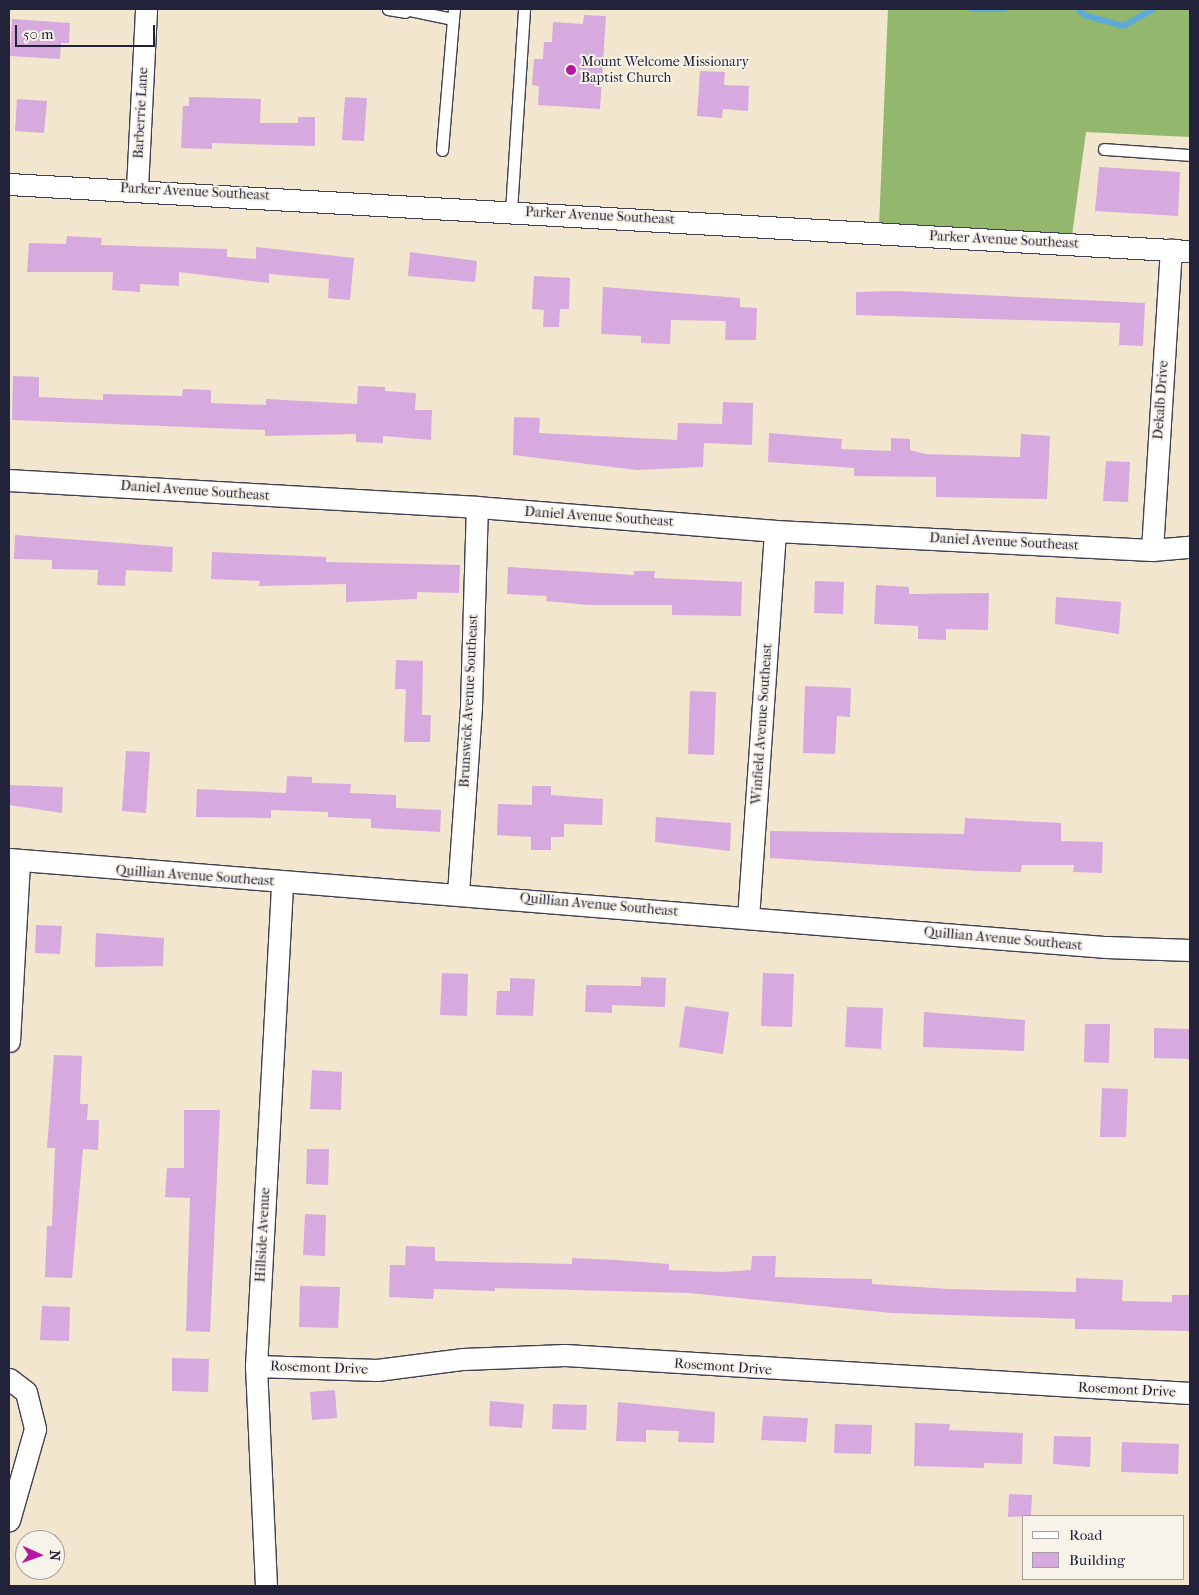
<!DOCTYPE html>
<html>
<head>
<meta charset="utf-8">
<style>
  body { margin:0 }
  #map { position:relative; width:1199px; height:1595px; overflow:hidden; background:#f3e6ce; font-family:"IM FELL French Canon",serif }
  div>[style] { position:absolute }
  [style*='--x'] { left:calc(var(--x)*1px); top:calc(var(--y)*1px); width:calc(var(--w)*1px); rotate:calc(var(--a)*1deg) }
  .forest>* { inset:0; background:#93b86d }
  .stream>* { height:5.5px; margin:-2.75px; padding:0 2.75px; transform-origin:2.75px; border-radius:2.75px; background:#5fa9d7 }
  .building>* { inset:0; background:#d6a9df }
  .roads { filter:drop-shadow(1px 0 #413f51) drop-shadow(-1px 0 #413f51) drop-shadow(0 1px #413f51) drop-shadow(0 -1px #413f51) }
  .service>* { height:11px; margin:-5.5px; padding:0 5.5px; transform-origin:5.5px; border-radius:5.5px; background:#fff }
  .minor>* { height:21px; margin:-10.5px; padding:0 10.5px; transform-origin:10.5px; border-radius:10.5px; background:#fff }
  .dots>* { width:14px; height:14px; translate:-50% -50%; box-sizing:border-box; border:2px solid #f7f3e8; border-radius:50% }
  span { translate:-50% -50%; white-space:nowrap; text-align:center; line-height:1.15; -webkit-text-stroke:4px #f7f3e8; paint-order:stroke }
  .poi-label { font-size:14px; color:#22223b }
  .left { translate:0 -50%; text-align:left }
  .street-label { font-size:14px; color:#22223b }
  .frame { position:absolute; inset:0; border:10px solid #22223b; pointer-events:none }
  .legend { position:absolute; left:1022px; top:1515px; width:162px; height:65px; box-sizing:border-box; background:#f7f3e8; border:1px solid #a29fa3; margin:0; padding:6px 9px; list-style:none; font-size:15px; color:#22223b }
  .legend li { display:flex; align-items:center; gap:10px; height:25px }
  .legend b { width:25px; border:1px solid #a29fa3 }
  .north { position:absolute; left:15px; top:1530px; width:50px; height:50px; box-sizing:border-box; background:#f7f3e8; border:1px solid #a29fa3; border-radius:50%; rotate:92deg; font-size:14px; font-weight:700; line-height:20px; text-align:center; color:#22223b }
  .north::after { content:''; display:block; margin:auto; width:18px; height:22px; background:#b5179e; clip-path:polygon(50% 0,100% 100%,50% 72%,0 100%) }
  .scale { position:absolute; left:15px; top:25px; width:140px; height:22px; box-sizing:border-box; border:2px solid #22223b; border-top:0; padding-left:6px; font-size:15px; line-height:18px; white-space:nowrap; color:#22223b; -webkit-text-stroke:4px #f7f3e8; paint-order:stroke }
</style>
</head>
<body>
<div id="map">
  <div class="forest">
    <i style="clip-path:polygon(888px 9px,1190px 9px,1190px 137px,1086px 132px,1071px 243px,879px 227px)"></i>
  </div>
  <div class="stream">
    <i style="--x:972;--y:9;--w:32;--a:0"></i>
    <i style="--x:1079;--y:9;--w:8;--a:50"></i>
    <i style="--x:1084;--y:15;--w:41;--a:15.4"></i>
    <i style="--x:1124;--y:26;--w:34;--a:-30"></i>
  </div>
  <div class="building">
    <i style="clip-path:polygon(584px 15px,606px 16px,600px 109px,538px 105px,539px 86px,532px 85px,534px 59px,543px 59px,544px 42px,552px 42px,553px 22px,583px 24px)"></i>
    <i style="clip-path:polygon(12px 19px,70px 23px,69px 43px,61px 43px,60px 59px,10px 56px)"></i>
    <i style="clip-path:polygon(700px 71px,725px 72px,724px 85px,749px 86px,748px 111px,723px 109px,722px 118px,697px 116px)"></i>
    <i style="clip-path:polygon(189px 97px,261px 99px,260px 123px,298px 123px,298px 117px,315px 117px,315px 146px,212px 143px,212px 149px,181px 148px,183px 106px,189px 106px)"></i>
    <i style="clip-path:polygon(345px 97px,367px 98px,364px 141px,342px 140px)"></i>
    <i style="clip-path:polygon(17px 99px,47px 101px,44px 133px,15px 131px)"></i>
    <i style="clip-path:polygon(1099px 167px,1180px 172px,1178px 216px,1095px 211px)"></i>
    <i style="clip-path:polygon(67px 236px,102px 238px,101px 245px,227px 249px,227px 257px,256px 259px,256px 247px,354px 258px,350px 300px,328px 298px,329px 279px,269px 274px,269px 283px,179px 272px,179px 286px,140px 284px,140px 292px,112px 290px,113px 272px,27px 272px,29px 243px,66px 244px)"></i>
    <i style="clip-path:polygon(410px 252px,477px 261px,475px 282px,408px 276px)"></i>
    <i style="clip-path:polygon(534px 276px,570px 278px,569px 309px,560px 309px,559px 327px,543px 327px,544px 310px,532px 309px)"></i>
    <i style="clip-path:polygon(603px 287px,740px 298px,740px 307px,757px 308px,756px 340px,725px 340px,726px 321px,671px 320px,670px 344px,641px 343px,641px 336px,601px 334px)"></i>
    <i style="clip-path:polygon(897px 291px,1145px 303px,1143px 346px,1119px 345px,1120px 323px,856px 315px,856px 292px)"></i>
    <i style="clip-path:polygon(13px 376px,39px 377px,39px 397px,103px 400px,103px 394px,182px 396px,183px 389px,211px 390px,211px 403px,266px 405px,266px 399px,357px 404px,358px 386px,385px 387px,385px 391px,416px 393px,415px 410px,432px 410px,431px 440px,383px 436px,383px 443px,356px 442px,356px 434px,265px 436px,265px 430px,12px 420px)"></i>
    <i style="clip-path:polygon(723px 402px,753px 403px,752px 445px,704px 443px,703px 467px,637px 470px,513px 455px,514px 417px,540px 418px,539px 433px,677px 440px,678px 423px,722px 424px)"></i>
    <i style="clip-path:polygon(769px 433px,842px 439px,841px 449px,891px 451px,891px 438px,910px 439px,910px 450px,925px 454px,1020px 457px,1021px 434px,1050px 436px,1047px 499px,936px 497px,936px 477px,854px 476px,854px 468px,768px 462px)"></i>
    <i style="clip-path:polygon(1106px 461px,1130px 462px,1128px 502px,1103px 501px)"></i>
    <i style="clip-path:polygon(15px 535px,173px 547px,172px 572px,126px 570px,125px 586px,97px 585px,98px 570px,52px 569px,52px 560px,14px 559px)"></i>
    <i style="clip-path:polygon(212px 552px,326px 557px,326px 562px,460px 565px,459px 593px,417px 592px,417px 599px,346px 602px,346px 584px,259px 586px,260px 581px,211px 579px)"></i>
    <i style="clip-path:polygon(508px 567px,634px 575px,634px 571px,655px 571px,654px 578px,742px 582px,741px 616px,672px 615px,672px 605px,588px 605px,546px 601px,547px 596px,507px 594px)"></i>
    <i style="clip-path:polygon(815px 581px,844px 582px,843px 614px,814px 613px)"></i>
    <i style="clip-path:polygon(876px 585px,909px 587px,909px 594px,989px 593px,988px 630px,946px 629px,946px 640px,918px 639px,918px 626px,874px 624px)"></i>
    <i style="clip-path:polygon(1056px 597px,1121px 602px,1119px 634px,1055px 624px)"></i>
    <i style="clip-path:polygon(396px 660px,423px 661px,422px 715px,431px 715px,430px 742px,404px 742px,406px 689px,395px 689px)"></i>
    <i style="clip-path:polygon(805px 686px,851px 688px,850px 717px,837px 716px,835px 754px,803px 753px)"></i>
    <i style="clip-path:polygon(690px 691px,716px 692px,714px 755px,688px 754px)"></i>
    <i style="clip-path:polygon(126px 751px,150px 752px,146px 813px,122px 811px)"></i>
    <i style="clip-path:polygon(287px 776px,312px 777px,312px 783px,351px 784px,350px 793px,396px 795px,396px 808px,441px 810px,440px 832px,371px 828px,371px 819px,328px 817px,328px 812px,271px 810px,271px 818px,196px 817px,197px 789px,286px 793px)"></i>
    <i style="clip-path:polygon(9px 785px,63px 787px,62px 813px,9px 805px)"></i>
    <i style="clip-path:polygon(532px 786px,551px 786px,551px 795px,603px 799px,602px 825px,564px 824px,564px 837px,551px 837px,551px 850px,531px 850px,531px 837px,497px 835px,498px 804px,532px 805px)"></i>
    <i style="clip-path:polygon(656px 817px,731px 823px,730px 851px,655px 842px)"></i>
    <i style="clip-path:polygon(965px 818px,1061px 823px,1061px 841px,1103px 842px,1102px 873px,1073px 872px,1074px 865px,1022px 865px,1021px 872px,978px 871px,770px 858px,770px 831px,964px 834px)"></i>
    <i style="clip-path:polygon(36px 925px,62px 926px,60px 954px,35px 953px)"></i>
    <i style="clip-path:polygon(96px 933px,164px 938px,163px 966px,95px 967px)"></i>
    <i style="clip-path:polygon(442px 973px,468px 974px,467px 1016px,440px 1015px)"></i>
    <i style="clip-path:polygon(763px 973px,794px 974px,792px 1027px,761px 1026px)"></i>
    <i style="clip-path:polygon(641px 977px,666px 978px,665px 1007px,612px 1005px,612px 1013px,585px 1012px,586px 985px,641px 986px)"></i>
    <i style="clip-path:polygon(510px 978px,535px 979px,533px 1016px,496px 1015px,497px 991px,510px 991px)"></i>
    <i style="clip-path:polygon(685px 1006px,729px 1012px,723px 1054px,679px 1047px)"></i>
    <i style="clip-path:polygon(847px 1007px,883px 1008px,881px 1049px,845px 1047px)"></i>
    <i style="clip-path:polygon(924px 1012px,1025px 1020px,1024px 1051px,923px 1047px)"></i>
    <i style="clip-path:polygon(1085px 1024px,1110px 1024px,1109px 1063px,1084px 1062px)"></i>
    <i style="clip-path:polygon(1154px 1028px,1190px 1029px,1190px 1059px,1154px 1058px)"></i>
    <i style="clip-path:polygon(54px 1055px,82px 1056px,80px 1104px,88px 1104px,87px 1120px,99px 1120px,98px 1150px,83px 1149px,72px 1278px,45px 1277px,47px 1226px,52px 1226px,55px 1148px,47px 1148px)"></i>
    <i style="clip-path:polygon(312px 1070px,342px 1072px,341px 1110px,310px 1109px)"></i>
    <i style="clip-path:polygon(1102px 1088px,1128px 1089px,1126px 1137px,1100px 1137px)"></i>
    <i style="clip-path:polygon(184px 1110px,220px 1110px,210px 1332px,186px 1331px,190px 1198px,165px 1197px,167px 1168px,184px 1168px)"></i>
    <i style="clip-path:polygon(307px 1149px,329px 1149px,328px 1185px,306px 1184px)"></i>
    <i style="clip-path:polygon(305px 1214px,326px 1215px,325px 1256px,303px 1255px)"></i>
    <i style="clip-path:polygon(406px 1246px,435px 1247px,435px 1261px,572px 1264px,572px 1258px,615px 1260px,669px 1264px,669px 1270px,722px 1272px,751px 1270px,752px 1256px,776px 1256px,775px 1277px,872px 1279px,872px 1284px,949px 1289px,1076px 1292px,1076px 1278px,1123px 1280px,1122px 1301px,1172px 1302px,1172px 1295px,1190px 1295px,1190px 1331px,1075px 1329px,1075px 1319px,891px 1313px,689px 1293px,495px 1288px,495px 1291px,434px 1289px,433px 1299px,389px 1297px,390px 1265px,405px 1265px)"></i>
    <i style="clip-path:polygon(300px 1286px,340px 1287px,338px 1328px,299px 1327px)"></i>
    <i style="clip-path:polygon(42px 1306px,70px 1307px,69px 1341px,40px 1340px)"></i>
    <i style="clip-path:polygon(172px 1358px,209px 1359px,208px 1392px,172px 1391px)"></i>
    <i style="clip-path:polygon(335px 1390px,337px 1418px,312px 1420px,310px 1392px)"></i>
    <i style="clip-path:polygon(490px 1401px,524px 1404px,522px 1428px,489px 1426px)"></i>
    <i style="clip-path:polygon(618px 1402px,715px 1412px,714px 1443px,678px 1442px,679px 1431px,646px 1430px,646px 1442px,616px 1441px)"></i>
    <i style="clip-path:polygon(553px 1404px,587px 1405px,586px 1430px,552px 1429px)"></i>
    <i style="clip-path:polygon(763px 1416px,808px 1418px,806px 1442px,761px 1440px)"></i>
    <i style="clip-path:polygon(915px 1423px,950px 1424px,949px 1430px,1023px 1433px,1022px 1464px,984px 1463px,984px 1468px,914px 1466px)"></i>
    <i style="clip-path:polygon(835px 1424px,872px 1425px,871px 1454px,834px 1453px)"></i>
    <i style="clip-path:polygon(1054px 1436px,1091px 1437px,1090px 1467px,1053px 1464px)"></i>
    <i style="clip-path:polygon(1122px 1442px,1179px 1444px,1178px 1474px,1121px 1472px)"></i>
    <i style="clip-path:polygon(1009px 1494px,1032px 1495px,1031px 1516px,1008px 1517px)"></i>
  </div>
  <div class="roads">
    <div class="service">
      <i style="--x:388;--y:9;--w:17;--a:10"></i>
      <i style="--x:405;--y:9;--w:49;--a:11.8"></i>
      <i style="--x:453;--y:19;--w:10;--a:-84"></i>
      <i style="--x:1104;--y:149;--w:86;--a:4"></i>
      <i style="--x:442;--y:150;--w:131;--a:-85.2"></i>
      <i style="--x:511;--y:211;--w:202;--a:-86.3"></i>
    </div>
    <div class="minor">
      <i style="--x:9;--y:184;--w:1183;--a:3.25"></i>
      <i style="--x:137;--y:188;--w:179;--a:-87.1"></i>
      <i style="--x:9;--y:480;--w:469;--a:3.3"></i>
      <i style="--x:477;--y:507;--w:299;--a:4.6"></i>
      <i style="--x:775;--y:531;--w:377;--a:2.9"></i>
      <i style="--x:1152;--y:550;--w:38;--a:-5"></i>
      <i style="--x:1152;--y:550;--w:301;--a:-86.4"></i>
      <i style="--x:9;--y:859;--w:1101;--a:4.59"></i>
      <i style="--x:1106;--y:947;--w:84;--a:2"></i>
      <i style="--x:458;--y:893;--w:187;--a:-86"></i>
      <i style="--x:471;--y:706;--w:199;--a:-88.3"></i>
      <i style="--x:748;--y:918;--w:388;--a:-86"></i>
      <i style="--x:9;--y:1041;--w:181;--a:-86.8"></i>
      <i style="--x:256;--y:1366;--w:121;--a:1.9"></i>
      <i style="--x:377;--y:1370;--w:87;--a:-7.3"></i>
      <i style="--x:463;--y:1359;--w:102;--a:-2.2"></i>
      <i style="--x:565;--y:1355;--w:626;--a:3.48"></i>
      <i style="--x:9;--y:1379;--w:21;--a:37"></i>
      <i style="--x:26;--y:1392;--w:38;--a:76"></i>
      <i style="--x:35;--y:1429;--w:95;--a:105.9"></i>
      <i style="--x:266;--y:1586;--w:220;--a:-92.6"></i>
      <i style="--x:256;--y:1366;--w:484;--a:-86.9"></i>
    </div>
  </div>
  <div class="dots">
    <i style="left:571px;top:70px;background:#b5179e"></i>
  </div>
  <div class="poi-label">
    <span class="left" style="left:581px;top:70px">Mount Welcome Missionary<br>Baptist Church</span>
  </div>
  <div class="street-label">
    <span style="left:141px;top:113px;rotate:-87deg">Barberrie Lane</span>
    <span style="left:195px;top:192px;rotate:3deg">Parker Avenue Southeast</span>
    <span style="left:600px;top:216px;rotate:3deg">Parker Avenue Southeast</span>
    <span style="left:1004px;top:240px;rotate:3deg">Parker Avenue Southeast</span>
    <span style="left:1161px;top:400px;rotate:-86deg">Dekalb Drive</span>
    <span style="left:195px;top:491px;rotate:4deg">Daniel Avenue Southeast</span>
    <span style="left:599px;top:517px;rotate:4deg">Daniel Avenue Southeast</span>
    <span style="left:1004px;top:542px;rotate:3deg">Daniel Avenue Southeast</span>
    <span style="left:469px;top:701px;rotate:-87deg">Brunswick Avenue Southeast</span>
    <span style="left:762px;top:724px;rotate:-86deg">Winfield Avenue Southeast</span>
    <span style="left:195px;top:876px;rotate:4deg">Quillian Avenue Southeast</span>
    <span style="left:599px;top:905px;rotate:5deg">Quillian Avenue Southeast</span>
    <span style="left:1003px;top:939px;rotate:5deg">Quillian Avenue Southeast</span>
    <span style="left:263px;top:1235px;rotate:-87deg">Hillside Avenue</span>
    <span style="left:723px;top:1367px;rotate:4deg">Rosemont Drive</span>
    <span style="left:319px;top:1368px;rotate:2deg">Rosemont Drive</span>
    <span style="left:1127px;top:1390px;rotate:3deg">Rosemont Drive</span>
  </div>
  <div class="frame"></div>
  <ul class="legend">
  <li><b style="height:6px;background:#fff"></b>Road</li>
  <li><b style="height:14px;background:#d6a9df"></b>Building</li>
  </ul>
  <div class="north">N</div>
  <div class="scale">50 m</div>
</div>
</body>
</html>
